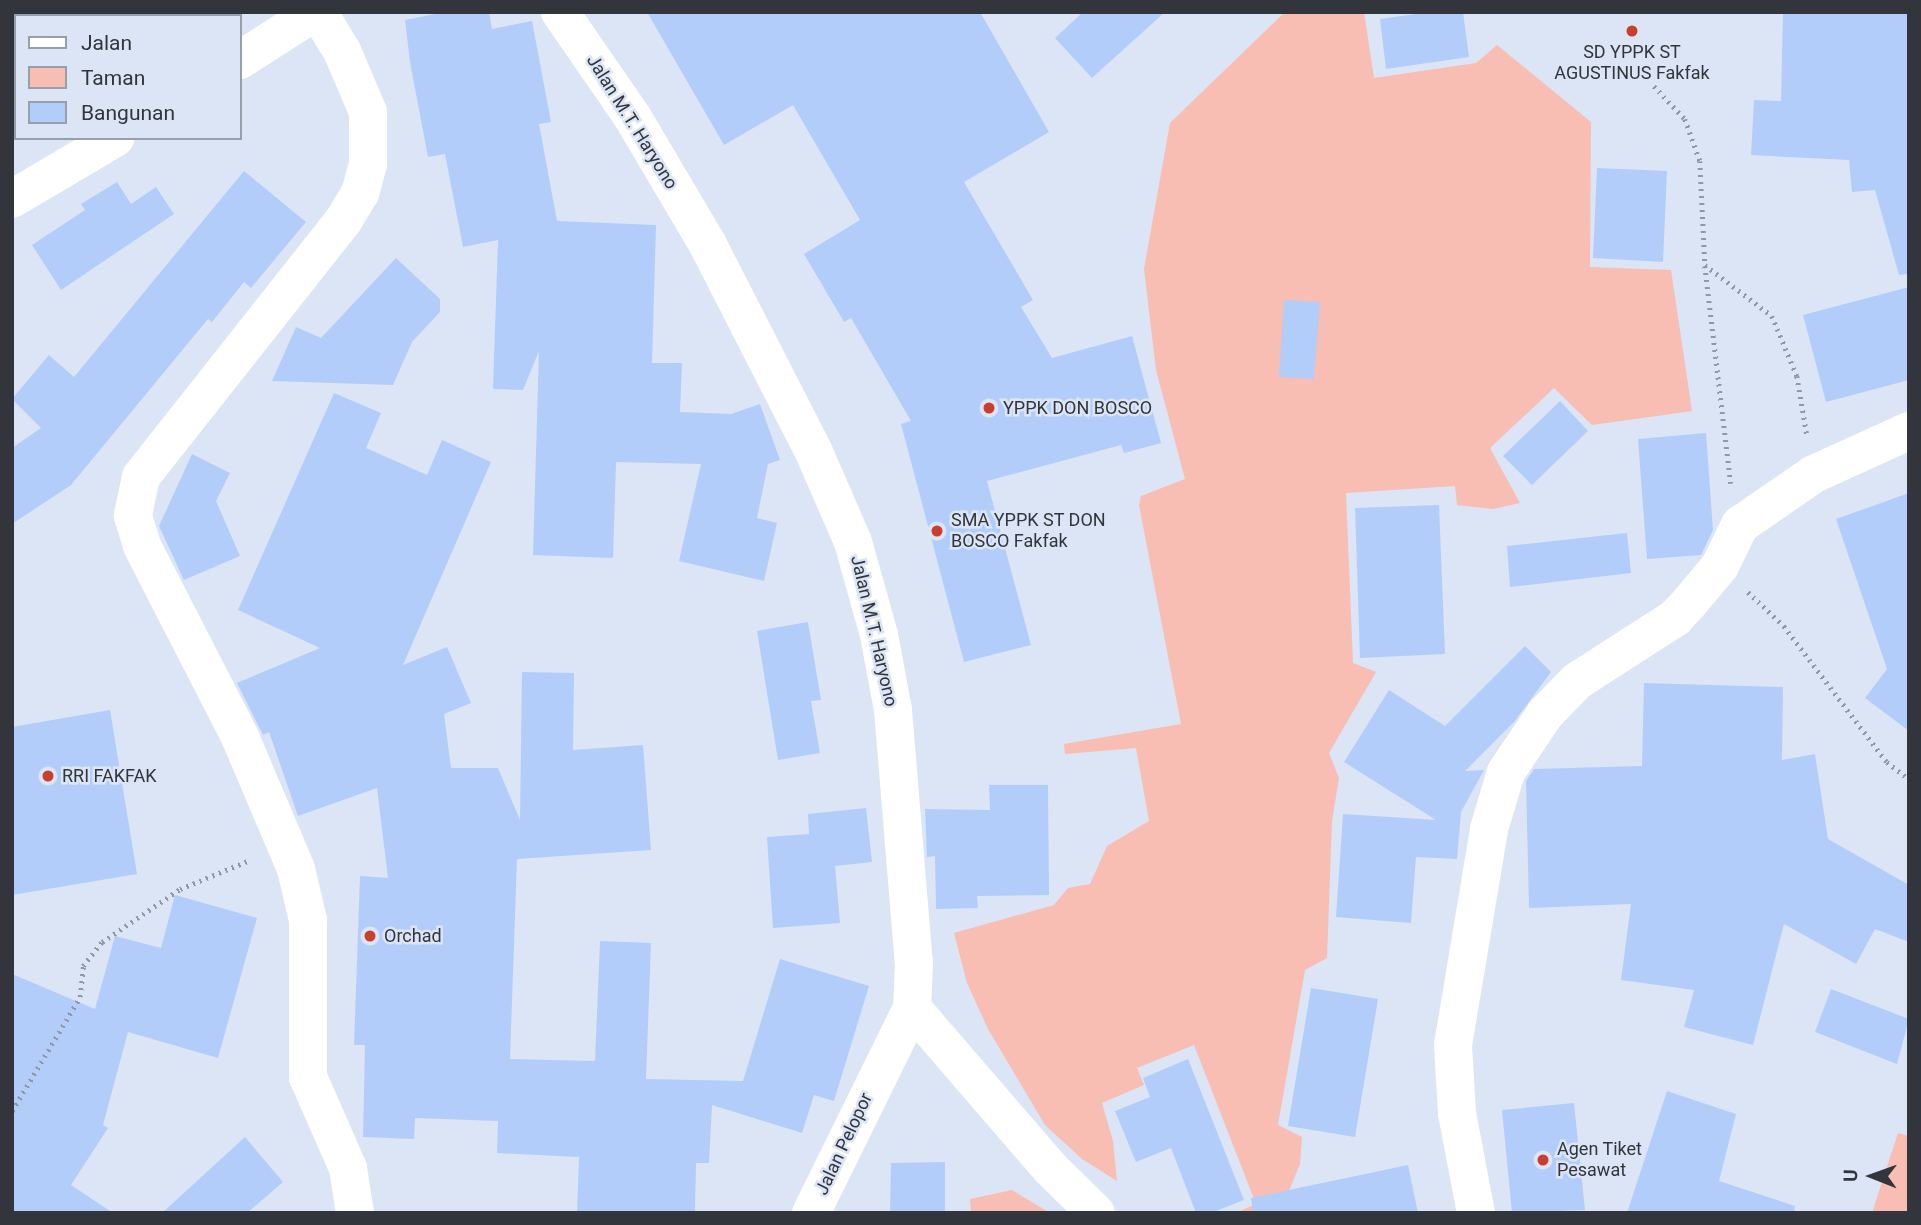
<!DOCTYPE html>
<html>
<head>
<meta charset="utf-8">
<style>
  body { margin:0 }
  #map { position:relative; width:1921px; height:1225px; overflow:hidden; background:#dbe5f5; font-family:Roboto,sans-serif }
  div>[style] { position:absolute }
  [style*='--x'] { left:calc(var(--x)*1px); top:calc(var(--y)*1px); width:calc(var(--w)*1px); rotate:calc(var(--a)*1deg) }
  .green>* { inset:0; background:#f8bdb3 }
  .building>* { inset:0; background:#b3cdfa }
  .path>* { height:4.5px; margin-top:-2.25px; transform-origin:0; background:repeating-linear-gradient(90deg,#9098a3 0 2px,transparent 0 7px) }
  .minor>* { height:38px; margin:-19px; padding:0 19px; transform-origin:19px; border-radius:19px; background:#fff }
  .major>* { height:38px; margin:-19px; padding:0 19px; transform-origin:19px; border-radius:19px; background:#fff }
  .dots>* { width:19px; height:19px; translate:-50% -50%; box-sizing:border-box; border:4px solid #dbe5f5; border-radius:50% }
  span { translate:-50% -50%; white-space:nowrap; text-align:center; line-height:1.15; -webkit-text-stroke:5px #dbe5f5; paint-order:stroke }
  .poi-label { font-size:18px; color:#32363c }
  .left { translate:0 -50%; text-align:left }
  .street-label { font-size:18px; color:#32363c }
  .frame { position:absolute; inset:0; border:14px solid #32363c; pointer-events:none }
  .legend { position:absolute; left:14px; top:14px; width:228px; height:126px; box-sizing:border-box; background:#dbe5f5; border:2px solid #979fab; margin:0; padding:9px 12px; list-style:none; font-size:21px; color:#32363c }
  .legend li { display:flex; align-items:center; gap:14px; height:35px }
  .legend b { width:35px; border:2px solid #979fab }
  .north { position:absolute; left:1837px; top:1141px; width:70px; height:70px; -webkit-text-stroke:5px #dbe5f5; paint-order:stroke; rotate:271deg; font-size:19px; font-weight:700; line-height:28px; text-align:center; color:#32363c }
  .north::after { content:''; display:block; margin:auto; width:24px; height:32px; background:#32363c; clip-path:polygon(50% 0,100% 100%,50% 72%,0 100%) }
</style>
</head>
<body>
<div id="map">
  <div class="green">
    <i style="clip-path:polygon(1285px 12px,1364px 12px,1374px 78px,1476px 63px,1497px 45px,1591px 122px,1590px 267px,1671px 270px,1692px 411px,1592px 425px,1554px 388px,1490px 448px,1520px 503px,1493px 509px,1457px 505px,1455px 486px,1346px 493px,1353px 663px,1376px 672px,1329px 753px,1339px 778px,1332px 821px,1327px 958px,1305px 970px,1278px 1125px,1302px 1137px,1300px 1164px,1280px 1213px,1236px 1213px,1256px 1204px,1194px 1045px,1137px 1068px,1144px 1085px,1102px 1103px,1113px 1141px,1117px 1181px,1082px 1159px,1045px 1125px,988px 1029px,967px 983px,954px 933px,1054px 905px,1068px 888px,1090px 884px,1107px 846px,1149px 821px,1136px 748px,1065px 754px,1064px 744px,1181px 724px,1139px 505px,1141px 496px,1185px 479px,1156px 370px,1144px 269px,1170px 123px)"></i>
    <i style="clip-path:polygon(1898px 1133px,1909px 1136px,1909px 1213px,1872px 1213px)"></i>
    <i style="clip-path:polygon(1012px 1190px,1050px 1213px,971px 1213px,970px 1199px)"></i>
  </div>
  <div class="building">
    <i style="clip-path:polygon(445px 12px,489px 12px,492px 29px,532px 21px,551px 122px,539px 124px,557px 221px,656px 225px,652px 363px,682px 363px,680px 412px,731px 414px,760px 404px,780px 460px,768px 464px,757px 518px,777px 523px,764px 581px,679px 561px,701px 464px,616px 462px,613px 558px,533px 555px,539px 351px,523px 390px,493px 389px,498px 240px,463px 247px,445px 154px,428px 157px,410px 62px,405px 20px)"></i>
    <i style="clip-path:polygon(647px 12px,980px 12px,1049px 132px,964px 182px,1033px 300px,1021px 307px,1052px 358px,1132px 336px,1161px 443px,1124px 453px,1121px 445px,987px 481px,1031px 645px,964px 662px,901px 424px,911px 421px,851px 318px,844px 322px,804px 254px,860px 220px,793px 105px,724px 145px)"></i>
    <i style="clip-path:polygon(1083px 12px,1165px 12px,1092px 78px,1055px 38px)"></i>
    <i style="clip-path:polygon(1430px 12px,1463px 12px,1469px 57px,1386px 69px,1380px 19px)"></i>
    <i style="clip-path:polygon(1783px 12px,1909px 12px,1909px 274px,1899px 275px,1875px 190px,1852px 192px,1849px 160px,1751px 155px,1754px 100px,1781px 101px)"></i>
    <i style="clip-path:polygon(1597px 168px,1667px 171px,1663px 262px,1593px 258px)"></i>
    <i style="clip-path:polygon(244px 171px,306px 222px,251px 288px,244px 282px,212px 322px,208px 319px,71px 485px,12px 524px,12px 448px,41px 428px,12px 399px,49px 355px,74px 377px)"></i>
    <i style="clip-path:polygon(117px 182px,131px 204px,156px 187px,174px 214px,61px 290px,32px 245px,85px 210px,81px 204px)"></i>
    <i style="clip-path:polygon(396px 258px,440px 299px,440px 312px,412px 342px,393px 385px,272px 381px,296px 327px,321px 338px)"></i>
    <i style="clip-path:polygon(1909px 287px,1909px 380px,1826px 402px,1803px 315px)"></i>
    <i style="clip-path:polygon(1284px 300px,1320px 302px,1314px 379px,1279px 377px)"></i>
    <i style="clip-path:polygon(334px 393px,381px 413px,366px 448px,427px 475px,442px 440px,491px 462px,403px 665px,447px 647px,471px 703px,444px 714px,451px 768px,498px 768px,520px 820px,522px 672px,574px 673px,573px 750px,643px 745px,651px 850px,517px 859px,510px 1059px,595px 1061px,600px 941px,651px 943px,646px 1079px,743px 1081px,780px 959px,869px 986px,834px 1101px,814px 1095px,802px 1133px,712px 1105px,709px 1163px,696px 1163px,695px 1213px,577px 1213px,579px 1157px,497px 1153px,498px 1121px,415px 1118px,414px 1139px,363px 1137px,365px 1045px,354px 1045px,360px 876px,388px 878px,377px 788px,298px 816px,269px 732px,263px 735px,237px 683px,320px 648px,238px 610px)"></i>
    <i style="clip-path:polygon(1560px 401px,1588px 431px,1532px 485px,1503px 456px)"></i>
    <i style="clip-path:polygon(1706px 433px,1713px 530px,1701px 555px,1647px 559px,1638px 439px)"></i>
    <i style="clip-path:polygon(192px 454px,230px 473px,216px 501px,240px 556px,184px 580px,159px 526px)"></i>
    <i style="clip-path:polygon(1909px 493px,1909px 731px,1865px 698px,1887px 669px,1836px 519px)"></i>
    <i style="clip-path:polygon(1439px 505px,1445px 654px,1360px 658px,1355px 508px)"></i>
    <i style="clip-path:polygon(1627px 533px,1631px 573px,1510px 587px,1507px 546px)"></i>
    <i style="clip-path:polygon(808px 622px,821px 700px,811px 701px,820px 753px,778px 760px,757px 631px)"></i>
    <i style="clip-path:polygon(1525px 646px,1551px 672px,1514px 722px,1465px 771px,1484px 770px,1461px 812px,1457px 859px,1416px 857px,1411px 923px,1336px 917px,1343px 814px,1436px 820px,1344px 762px,1389px 690px,1445px 726px)"></i>
    <i style="clip-path:polygon(1644px 683px,1783px 687px,1782px 760px,1815px 754px,1828px 839px,1909px 885px,1909px 942px,1875px 929px,1856px 964px,1784px 924px,1753px 1045px,1684px 1027px,1694px 990px,1621px 980px,1631px 904px,1529px 908px,1526px 781px,1534px 769px,1642px 766px)"></i>
    <i style="clip-path:polygon(110px 710px,137px 874px,12px 895px,12px 727px)"></i>
    <i style="clip-path:polygon(989px 785px,1048px 785px,1049px 895px,977px 896px,978px 908px,936px 909px,935px 856px,927px 857px,925px 809px,990px 810px)"></i>
    <i style="clip-path:polygon(866px 808px,872px 862px,835px 866px,840px 923px,773px 928px,767px 837px,809px 834px,808px 814px)"></i>
    <i style="clip-path:polygon(175px 895px,257px 918px,218px 1058px,128px 1032px,103px 1125px,108px 1128px,71px 1185px,113px 1213px,12px 1213px,12px 974px,95px 1009px,115px 936px,161px 948px)"></i>
    <i style="clip-path:polygon(1311px 988px,1378px 999px,1355px 1137px,1288px 1126px)"></i>
    <i style="clip-path:polygon(1831px 989px,1909px 1019px,1897px 1064px,1815px 1032px)"></i>
    <i style="clip-path:polygon(1188px 1059px,1244px 1200px,1211px 1213px,1196px 1213px,1171px 1148px,1136px 1162px,1115px 1111px,1150px 1097px,1143px 1078px)"></i>
    <i style="clip-path:polygon(1667px 1091px,1736px 1114px,1719px 1181px,1795px 1206px,1794px 1213px,1627px 1213px)"></i>
    <i style="clip-path:polygon(1574px 1103px,1585px 1210px,1512px 1213px,1502px 1110px)"></i>
    <i style="clip-path:polygon(245px 1137px,283px 1182px,247px 1213px,162px 1213px)"></i>
    <i style="clip-path:polygon(945px 1162px,945px 1213px,890px 1213px,891px 1163px)"></i>
    <i style="clip-path:polygon(1408px 1165px,1418px 1213px,1253px 1213px,1251px 1198px)"></i>
  </div>
  <div class="path">
    <i style="--x:1654;--y:86;--w:45;--a:46.8"></i>
    <i style="--x:1685;--y:119;--w:45;--a:70.3"></i>
    <i style="--x:1700;--y:161;--w:104;--a:87.2"></i>
    <i style="--x:1705;--y:265;--w:84;--a:37.3"></i>
    <i style="--x:1772;--y:316;--w:65;--a:67.4"></i>
    <i style="--x:1797;--y:376;--w:60;--a:80.4"></i>
    <i style="--x:1705;--y:266;--w:219;--a:83.2"></i>
    <i style="--x:1748;--y:592;--w:50;--a:43.4"></i>
    <i style="--x:1784;--y:626;--w:171;--a:52.9"></i>
    <i style="--x:1887;--y:762;--w:28;--a:38"></i>
    <i style="--x:12;--y:1111;--w:133;--a:-59.2"></i>
    <i style="--x:80;--y:997;--w:31;--a:-84"></i>
    <i style="--x:83;--y:966;--w:31;--a:-52"></i>
    <i style="--x:102;--y:942;--w:94;--a:-34.2"></i>
    <i style="--x:180;--y:889;--w:76;--a:-22.5"></i>
  </div>
  <div class="minor">
    <i style="--x:318;--y:12;--w:46;--a:58.4"></i>
    <i style="--x:342;--y:51;--w:66;--a:66.9"></i>
    <i style="--x:368;--y:112;--w:52;--a:90"></i>
    <i style="--x:368;--y:164;--w:30;--a:105"></i>
    <i style="--x:360;--y:193;--w:33;--a:121"></i>
    <i style="--x:343;--y:221;--w:326;--a:128.3"></i>
    <i style="--x:141;--y:477;--w:40;--a:102"></i>
    <i style="--x:133;--y:516;--w:31;--a:73"></i>
    <i style="--x:142;--y:546;--w:215;--a:62.8"></i>
    <i style="--x:240;--y:737;--w:143;--a:67"></i>
    <i style="--x:296;--y:869;--w:52;--a:76.8"></i>
    <i style="--x:308;--y:920;--w:157;--a:90"></i>
    <i style="--x:308;--y:1077;--w:99;--a:66.3"></i>
    <i style="--x:348;--y:1168;--w:46;--a:81.2"></i>
    <i style="--x:1476;--y:1213;--w:102;--a:-100.8"></i>
    <i style="--x:1457;--y:1113;--w:68;--a:-93.4"></i>
    <i style="--x:1453;--y:1045;--w:219;--a:-80.5"></i>
    <i style="--x:1489;--y:829;--w:59;--a:-73.4"></i>
    <i style="--x:1506;--y:772;--w:70;--a:-56.1"></i>
    <i style="--x:1545;--y:714;--w:46;--a:-45.9"></i>
    <i style="--x:1577;--y:681;--w:117;--a:-32.7"></i>
    <i style="--x:1675;--y:618;--w:21;--a:-47"></i>
    <i style="--x:1689;--y:603;--w:48;--a:-50"></i>
    <i style="--x:1720;--y:566;--w:46;--a:-64"></i>
    <i style="--x:1740;--y:525;--w:90;--a:-34.6"></i>
    <i style="--x:1814;--y:474;--w:104;--a:-24.4"></i>
  </div>
  <div class="major">
    <i style="--x:560;--y:12;--w:129;--a:55.4"></i>
    <i style="--x:633;--y:118;--w:147;--a:59.4"></i>
    <i style="--x:708;--y:245;--w:230;--a:62.9"></i>
    <i style="--x:813;--y:450;--w:100;--a:66.5"></i>
    <i style="--x:853;--y:542;--w:97;--a:74.4"></i>
    <i style="--x:879;--y:635;--w:76;--a:79.4"></i>
    <i style="--x:893;--y:710;--w:254;--a:85.3"></i>
    <i style="--x:914;--y:963;--w:45;--a:92.5"></i>
    <i style="--x:912;--y:1008;--w:229;--a:116.2"></i>
    <i style="--x:240;--y:60;--w:89;--a:-32.6"></i>
    <i style="--x:12;--y:199;--w:120;--a:-30.6"></i>
    <i style="--x:912;--y:1008;--w:211;--a:49.2"></i>
    <i style="--x:1050;--y:1168;--w:64;--a:44.4"></i>
  </div>
  <div class="dots">
    <i style="left:1632px;top:31px;background:#ca3e2c"></i>
    <i style="left:989px;top:408px;background:#ca3e2c"></i>
    <i style="left:937px;top:531px;background:#ca3e2c"></i>
    <i style="left:48px;top:776px;background:#ca3e2c"></i>
    <i style="left:370px;top:936px;background:#ca3e2c"></i>
    <i style="left:1543px;top:1160px;background:#ca3e2c"></i>
  </div>
  <div class="poi-label">
    <span style="left:1632px;top:63px">SD YPPK ST<br>AGUSTINUS Fakfak</span>
    <span class="left" style="left:1003px;top:408px">YPPK DON BOSCO</span>
    <span class="left" style="left:951px;top:531px">SMA YPPK ST DON<br>BOSCO Fakfak</span>
    <span class="left" style="left:62px;top:776px">RRI FAKFAK</span>
    <span class="left" style="left:384px;top:936px">Orchad</span>
    <span class="left" style="left:1557px;top:1160px">Agen Tiket<br>Pesawat</span>
  </div>
  <div class="street-label">
    <span style="left:632px;top:122px;rotate:58deg">Jalan M.T. Haryono</span>
    <span style="left:874px;top:631px;rotate:77deg">Jalan M.T. Haryono</span>
    <span style="left:844px;top:1144px;rotate:-65deg">Jalan Pelopor</span>
  </div>
  <div class="frame"></div>
  <ul class="legend">
  <li><b style="height:9px;background:#fff"></b>Jalan</li>
  <li><b style="height:19px;background:#f8bdb3"></b>Taman</li>
  <li><b style="height:19px;background:#b3cdfa"></b>Bangunan</li>
  </ul>
  <div class="north">U</div>
</div>
</body>
</html>
